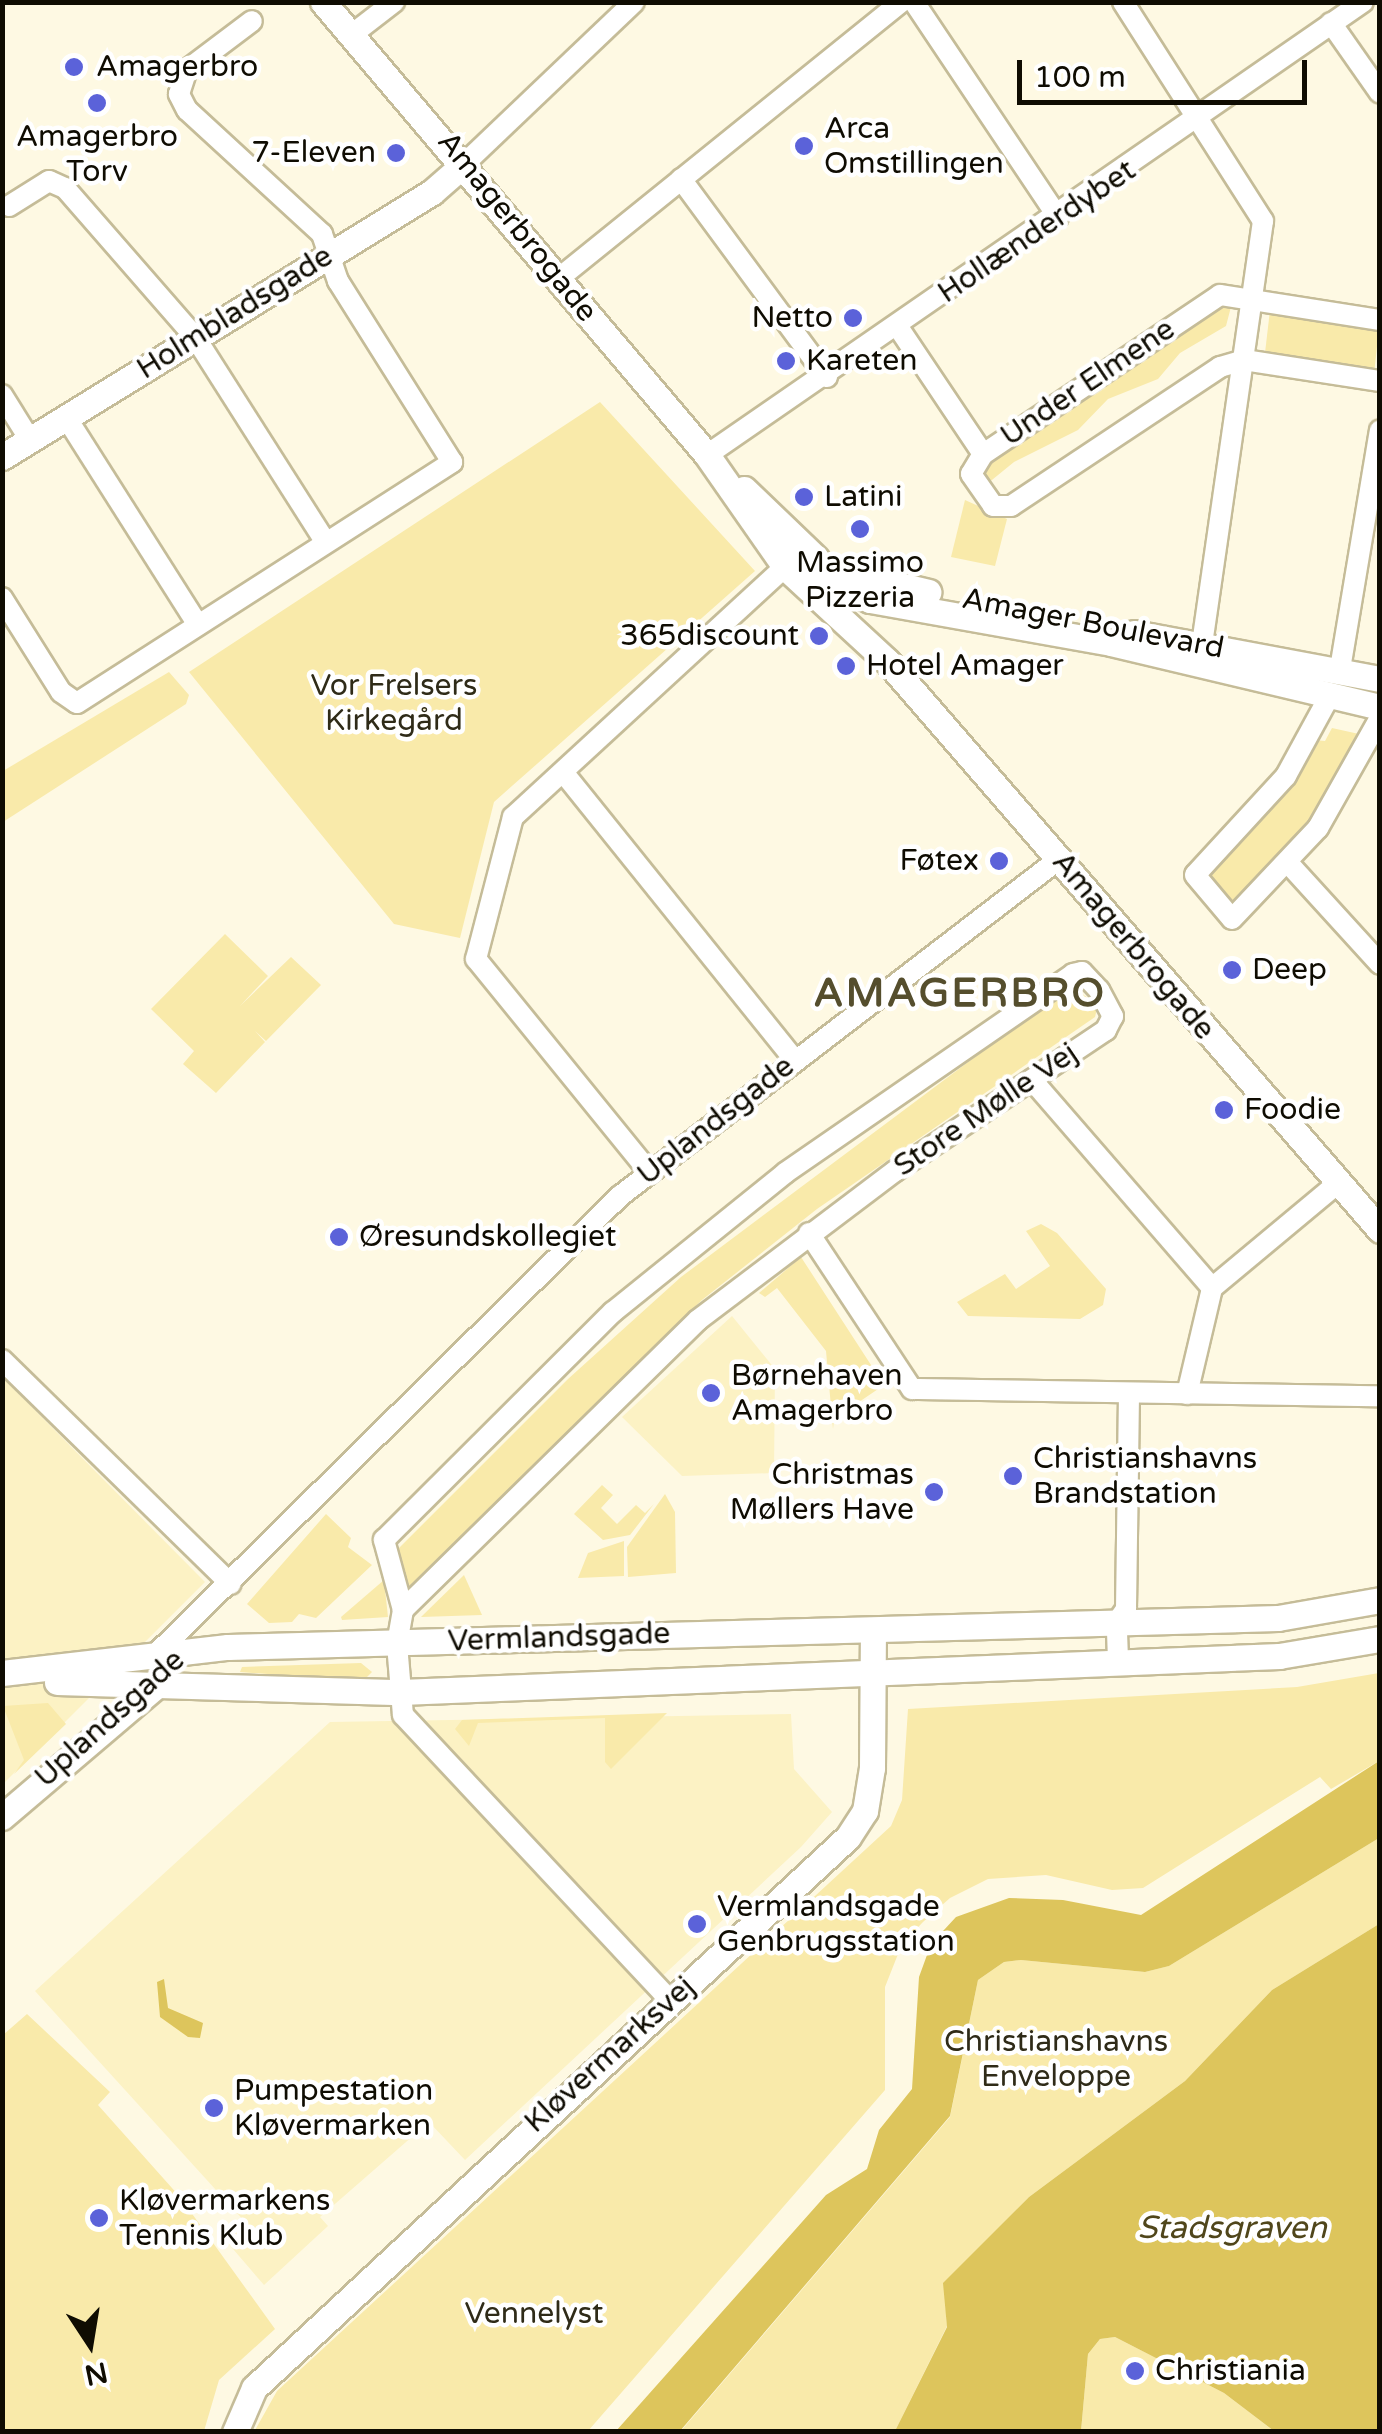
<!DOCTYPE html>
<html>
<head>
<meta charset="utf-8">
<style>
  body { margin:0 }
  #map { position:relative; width:1382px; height:2434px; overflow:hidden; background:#fef9e3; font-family:"Varela Round",sans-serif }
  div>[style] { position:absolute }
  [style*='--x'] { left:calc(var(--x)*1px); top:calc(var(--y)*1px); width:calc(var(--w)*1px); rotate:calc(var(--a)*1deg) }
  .built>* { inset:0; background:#fcf2c4 }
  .green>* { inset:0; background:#f9eaaa }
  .water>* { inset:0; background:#ddc55c }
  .roads { filter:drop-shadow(2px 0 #c5bc98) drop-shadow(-2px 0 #c5bc98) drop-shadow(0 2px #c5bc98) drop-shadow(0 -2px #c5bc98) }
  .minor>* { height:20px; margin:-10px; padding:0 10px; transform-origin:10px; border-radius:10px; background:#fff }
  .tertiary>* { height:25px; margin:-12.5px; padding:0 12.5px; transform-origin:12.5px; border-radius:12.5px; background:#fff }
  .dots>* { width:28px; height:28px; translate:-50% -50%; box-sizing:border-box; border:5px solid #fff; border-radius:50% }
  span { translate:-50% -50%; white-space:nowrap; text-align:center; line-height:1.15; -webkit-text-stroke:9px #fff; paint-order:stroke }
  .poi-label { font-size:30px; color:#0f0c02 }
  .left { translate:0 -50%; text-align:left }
  .right { translate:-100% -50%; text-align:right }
  .street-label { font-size:30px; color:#0f0c02 }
  .park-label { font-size:30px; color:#2f2b18 }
  .water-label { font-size:32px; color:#50461b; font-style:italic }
  .district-label { font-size:40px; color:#554e2d; font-weight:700; letter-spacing:2.5px }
  .frame { position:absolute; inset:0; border:5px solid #0f0c02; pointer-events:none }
  .north { position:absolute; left:40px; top:2294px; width:100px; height:100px; -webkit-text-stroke:8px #fff; paint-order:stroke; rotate:168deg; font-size:28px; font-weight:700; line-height:40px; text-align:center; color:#0f0c02 }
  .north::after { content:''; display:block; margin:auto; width:35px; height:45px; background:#0f0c02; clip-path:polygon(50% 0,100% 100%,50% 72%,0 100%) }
  .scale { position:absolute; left:1017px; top:60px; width:290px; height:45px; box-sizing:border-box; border:5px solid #0f0c02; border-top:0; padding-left:12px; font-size:30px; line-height:35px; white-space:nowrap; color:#0f0c02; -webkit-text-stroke:8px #fff; paint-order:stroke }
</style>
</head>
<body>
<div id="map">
  <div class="built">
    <i style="clip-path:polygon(732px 1316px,775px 1369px,774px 1473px,682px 1476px,622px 1417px)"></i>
    <i style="clip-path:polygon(3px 1378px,205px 1582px,3px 1784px)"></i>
    <i style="clip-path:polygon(791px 1714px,794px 1769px,832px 1812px,801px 1847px,465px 2160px,429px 2122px,320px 2217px,328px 2226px,264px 2285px,227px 2242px,246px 2223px,35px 1991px,330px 1722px)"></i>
  </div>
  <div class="green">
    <i style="clip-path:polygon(1223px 301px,1232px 303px,1226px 326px,1180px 353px,1158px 379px,1108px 399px,1078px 430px,1014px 462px,987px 484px,981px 470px,984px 461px)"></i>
    <i style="clip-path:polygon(1270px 310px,1379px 328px,1374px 374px,1265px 353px)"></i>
    <i style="clip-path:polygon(600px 402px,755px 571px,494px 802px,460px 938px,394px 924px,189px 672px)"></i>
    <i style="clip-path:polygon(965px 500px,1007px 519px,995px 566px,951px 557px)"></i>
    <i style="clip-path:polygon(169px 672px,189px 695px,186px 704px,3px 822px,3px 771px)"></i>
    <i style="clip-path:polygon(1332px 728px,1359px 734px,1337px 778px,1282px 858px,1236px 902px,1229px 901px,1210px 873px,1276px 801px,1314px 740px,1325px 741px)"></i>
    <i style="clip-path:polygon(225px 934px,268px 976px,240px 1006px,291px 957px,321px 985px,266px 1041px,255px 1031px,265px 1042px,216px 1093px,183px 1064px,194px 1051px,151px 1009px)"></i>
    <i style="clip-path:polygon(1078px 991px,1098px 1005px,1095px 1017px,817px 1209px,702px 1300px,405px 1594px,391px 1556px,568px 1379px,681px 1277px,1059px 994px)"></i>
    <i style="clip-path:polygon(1041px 1224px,1057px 1233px,1106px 1289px,1103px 1305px,1080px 1319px,968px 1316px,957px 1302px,1005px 1274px,1016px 1289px,1050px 1266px,1026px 1231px)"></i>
    <i style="clip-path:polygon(801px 1257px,884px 1385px,834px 1419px,833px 1429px,826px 1351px,777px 1288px,765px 1297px,759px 1293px)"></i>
    <i style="clip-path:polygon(602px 1485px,613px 1495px,601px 1508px,617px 1524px,636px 1505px,645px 1513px,654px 1504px,630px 1535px,603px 1540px,574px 1514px)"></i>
    <i style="clip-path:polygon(665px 1494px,675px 1512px,676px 1573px,628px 1577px,627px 1547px)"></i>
    <i style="clip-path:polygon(326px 1514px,351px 1538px,348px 1547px,372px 1565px,316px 1618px,299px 1614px,292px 1622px,269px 1623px,247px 1604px)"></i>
    <i style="clip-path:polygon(624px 1541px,624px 1576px,578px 1578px,588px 1553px)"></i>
    <i style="clip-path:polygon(464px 1575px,482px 1615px,421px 1617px)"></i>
    <i style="clip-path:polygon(384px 1580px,388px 1617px,342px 1620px,341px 1617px)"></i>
    <i style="clip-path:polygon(361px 1663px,372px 1672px,363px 1681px,240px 1672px,242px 1667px)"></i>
    <i style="clip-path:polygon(1379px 1673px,1379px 1761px,1331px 1789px,1320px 1777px,1143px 1888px,1112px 1890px,1046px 1875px,988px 1879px,950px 1898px,923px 1922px,902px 1944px,885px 1987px,885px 2090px,588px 2431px,254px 2432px,277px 2391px,891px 1826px,902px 1800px,908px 1709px,1297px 1687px)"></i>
    <i style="clip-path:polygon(48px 1703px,66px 1724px,14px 1774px,24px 1760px,3px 1706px)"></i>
    <i style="clip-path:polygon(667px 1713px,611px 1769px,605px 1762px,605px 1718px,478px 1723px,469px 1746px,455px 1729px,462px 1720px)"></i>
    <i style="clip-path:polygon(1379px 1838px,1379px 1924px,1272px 1990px,1185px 2081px,1029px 2197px,944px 2283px,947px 2326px,895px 2431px,680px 2432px,950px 2117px,978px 1980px,1004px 1962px,1021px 1960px,1145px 1972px,1169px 1966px)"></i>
    <i style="clip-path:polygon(27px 2014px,110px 2092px,98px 2105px,180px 2197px,275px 2329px,219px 2380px,204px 2431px,3px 2431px,3px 2035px)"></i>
    <i style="clip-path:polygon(1115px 2337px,1224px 2393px,1274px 2431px,1081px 2432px,1088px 2354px,1100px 2339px)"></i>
  </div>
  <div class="water">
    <i style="clip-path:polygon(1379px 1761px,1379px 1838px,1169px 1966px,1145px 1972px,1021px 1960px,1004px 1962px,978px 1980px,950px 2116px,680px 2431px,616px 2431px,826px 2195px,867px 2169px,879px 2130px,912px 2089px,919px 1977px,931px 1944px,956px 1917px,1009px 1898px,1063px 1900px,1141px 1915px)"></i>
    <i style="clip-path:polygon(1379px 1924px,1379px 2431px,1274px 2431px,1224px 2393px,1115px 2337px,1100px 2339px,1088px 2354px,1081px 2431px,895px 2431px,947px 2327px,943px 2283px,1029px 2197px,1185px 2081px,1272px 1990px)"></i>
    <i style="clip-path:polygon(164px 1979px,168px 2008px,203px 2023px,200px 2038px,188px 2037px,160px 2017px,157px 1982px)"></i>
  </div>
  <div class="roads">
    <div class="minor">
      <i style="--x:914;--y:2;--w:259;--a:56.2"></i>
      <i style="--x:1123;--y:2;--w:260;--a:57.4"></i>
      <i style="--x:1263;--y:221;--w:429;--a:98.2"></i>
      <i style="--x:1331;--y:23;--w:85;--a:55"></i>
      <i style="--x:350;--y:36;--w:56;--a:-37.7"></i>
      <i style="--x:463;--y:165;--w:236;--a:-43.6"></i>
      <i style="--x:681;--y:179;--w:246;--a:53.6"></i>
      <i style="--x:9;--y:206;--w:47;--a:-32"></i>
      <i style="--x:49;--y:181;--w:17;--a:24"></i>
      <i style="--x:65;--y:188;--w:198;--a:48.9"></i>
      <i style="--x:195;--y:337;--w:242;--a:57.5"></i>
      <i style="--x:558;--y:279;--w:441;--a:-38.9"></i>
      <i style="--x:1380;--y:320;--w:162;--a:-171.1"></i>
      <i style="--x:1220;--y:295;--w:285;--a:146.1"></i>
      <i style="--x:983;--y:454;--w:23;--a:121"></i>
      <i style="--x:971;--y:474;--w:39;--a:55"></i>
      <i style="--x:993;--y:506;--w:18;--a:0"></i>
      <i style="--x:1011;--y:506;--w:251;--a:-33.6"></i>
      <i style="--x:1220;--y:367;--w:25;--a:-16"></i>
      <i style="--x:1244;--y:360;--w:138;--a:8.8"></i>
      <i style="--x:898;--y:327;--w:153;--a:56.2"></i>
      <i style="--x:2;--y:395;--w:53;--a:58.1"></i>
      <i style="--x:66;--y:417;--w:246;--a:57.6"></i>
      <i style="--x:707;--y:455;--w:797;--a:-34.63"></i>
      <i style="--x:2;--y:598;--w:111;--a:57.9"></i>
      <i style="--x:61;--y:692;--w:19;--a:35"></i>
      <i style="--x:77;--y:703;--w:446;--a:-32.7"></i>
      <i style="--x:452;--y:462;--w:214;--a:-122.2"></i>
      <i style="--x:338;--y:281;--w:50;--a:-108.8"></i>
      <i style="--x:322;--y:234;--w:183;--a:-137.4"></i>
      <i style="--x:187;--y:110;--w:18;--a:-117"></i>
      <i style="--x:179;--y:94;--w:25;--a:-72"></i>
      <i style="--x:187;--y:70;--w:81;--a:-37"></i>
      <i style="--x:1340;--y:669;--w:242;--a:-80.5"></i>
      <i style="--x:1329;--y:697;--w:90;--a:118.6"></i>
      <i style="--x:1286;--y:776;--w:134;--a:132.6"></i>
      <i style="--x:1195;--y:875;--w:57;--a:49.9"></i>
      <i style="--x:1232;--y:919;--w:125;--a:-46.6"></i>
      <i style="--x:1318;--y:828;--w:126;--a:-60.6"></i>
      <i style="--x:563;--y:772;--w:368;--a:51.2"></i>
      <i style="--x:1289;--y:864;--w:135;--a:47.7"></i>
      <i style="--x:1032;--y:1080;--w:275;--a:49.1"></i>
      <i style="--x:650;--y:1173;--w:276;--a:-129.1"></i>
      <i style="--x:476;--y:959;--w:147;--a:-75.4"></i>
      <i style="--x:513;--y:817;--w:369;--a:-42.6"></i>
      <i style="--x:809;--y:1233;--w:187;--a:56.6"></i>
      <i style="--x:912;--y:1389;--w:468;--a:0.9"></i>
      <i style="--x:2;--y:1360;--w:320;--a:44.4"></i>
      <i style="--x:1187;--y:1394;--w:109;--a:-76.7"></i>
      <i style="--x:1212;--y:1288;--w:164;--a:-39.8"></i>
      <i style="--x:403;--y:1610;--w:73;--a:-105.2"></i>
      <i style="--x:384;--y:1540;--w:323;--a:-44.9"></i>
      <i style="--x:613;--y:1312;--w:221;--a:-38.9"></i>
      <i style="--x:785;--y:1173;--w:350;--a:-34.6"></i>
      <i style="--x:1073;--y:974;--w:9;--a:-13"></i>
      <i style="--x:1082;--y:972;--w:25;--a:47"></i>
      <i style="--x:1099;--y:990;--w:30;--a:62"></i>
      <i style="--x:1113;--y:1016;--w:16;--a:117"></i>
      <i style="--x:1106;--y:1030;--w:254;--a:146.2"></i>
      <i style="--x:895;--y:1171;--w:247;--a:142.9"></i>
      <i style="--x:698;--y:1320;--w:414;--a:135.5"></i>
      <i style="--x:403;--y:1610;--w:35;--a:100"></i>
      <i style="--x:397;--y:1644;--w:71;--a:85.2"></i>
      <i style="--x:403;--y:1715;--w:392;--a:46.9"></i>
      <i style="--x:153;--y:1657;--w:656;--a:-44.63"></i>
      <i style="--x:620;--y:1196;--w:553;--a:-37.51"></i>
      <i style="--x:1118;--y:1660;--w:38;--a:-92"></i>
      <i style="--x:1117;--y:1622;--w:16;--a:-55"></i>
      <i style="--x:1126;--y:1609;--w:215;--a:-89.2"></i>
    </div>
    <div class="tertiary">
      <i style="--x:323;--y:2;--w:594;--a:49.71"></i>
      <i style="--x:707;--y:455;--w:136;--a:55.1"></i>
      <i style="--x:785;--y:567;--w:139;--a:42.7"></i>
      <i style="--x:887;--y:661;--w:753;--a:49.09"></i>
      <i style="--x:2;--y:457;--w:505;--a:-31.64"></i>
      <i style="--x:432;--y:192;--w:41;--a:-41.1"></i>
      <i style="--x:744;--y:489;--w:100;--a:43.8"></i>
      <i style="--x:791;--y:551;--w:41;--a:41.1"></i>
      <i style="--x:822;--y:578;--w:53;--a:24.6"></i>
      <i style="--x:870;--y:600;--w:245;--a:10.1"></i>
      <i style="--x:1111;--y:643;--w:277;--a:13.4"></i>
      <i style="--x:836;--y:570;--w:95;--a:13.4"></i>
      <i style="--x:1134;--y:633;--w:250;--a:10.6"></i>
      <i style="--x:2;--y:1673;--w:227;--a:-6.6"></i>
      <i style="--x:228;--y:1647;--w:1050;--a:-1.58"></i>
      <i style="--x:1278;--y:1618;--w:104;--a:-10"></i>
      <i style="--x:57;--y:1682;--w:344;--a:1.7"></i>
      <i style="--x:401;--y:1692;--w:879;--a:-2.35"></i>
      <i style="--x:1279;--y:1656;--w:102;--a:-9.6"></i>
      <i style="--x:2;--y:1817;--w:210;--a:-40.4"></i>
      <i style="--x:235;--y:2432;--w:48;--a:-66.6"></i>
      <i style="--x:254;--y:2388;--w:810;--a:-42.85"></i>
      <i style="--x:848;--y:1837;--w:31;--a:-57"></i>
      <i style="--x:865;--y:1811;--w:44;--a:-80.8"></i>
      <i style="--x:872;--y:1768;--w:138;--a:-89.6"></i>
    </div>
  </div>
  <div class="dots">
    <i style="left:74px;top:67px;background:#5b62d9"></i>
    <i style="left:97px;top:103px;background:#5b62d9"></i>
    <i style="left:804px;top:146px;background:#5b62d9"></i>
    <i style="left:396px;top:153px;background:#5b62d9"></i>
    <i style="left:853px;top:318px;background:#5b62d9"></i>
    <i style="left:786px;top:361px;background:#5b62d9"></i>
    <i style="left:804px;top:497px;background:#5b62d9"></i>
    <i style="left:860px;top:529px;background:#5b62d9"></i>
    <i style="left:819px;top:636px;background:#5b62d9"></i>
    <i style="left:846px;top:666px;background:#5b62d9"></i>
    <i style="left:999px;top:861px;background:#5b62d9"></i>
    <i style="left:1232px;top:970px;background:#5b62d9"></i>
    <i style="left:1224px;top:1110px;background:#5b62d9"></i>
    <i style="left:339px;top:1237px;background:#5b62d9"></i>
    <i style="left:711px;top:1393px;background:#5b62d9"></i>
    <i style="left:1013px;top:1476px;background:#5b62d9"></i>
    <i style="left:934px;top:1492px;background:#5b62d9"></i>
    <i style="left:697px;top:1924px;background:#5b62d9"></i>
    <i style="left:214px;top:2108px;background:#5b62d9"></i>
    <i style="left:99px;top:2218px;background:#5b62d9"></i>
    <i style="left:1135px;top:2371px;background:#5b62d9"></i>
  </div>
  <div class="poi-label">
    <span class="left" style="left:96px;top:67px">Amagerbro</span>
    <span class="left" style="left:824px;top:146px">Arca<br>Omstillingen</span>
    <span style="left:97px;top:154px">Amagerbro<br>Torv</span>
    <span class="right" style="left:376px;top:153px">7-Eleven</span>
    <span class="right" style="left:833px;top:318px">Netto</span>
    <span class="left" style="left:806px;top:361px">Kareten</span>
    <span class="left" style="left:824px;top:497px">Latini</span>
    <span style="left:860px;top:580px">Massimo<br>Pizzeria</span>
    <span class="right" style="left:799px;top:636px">365discount</span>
    <span class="left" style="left:866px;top:666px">Hotel Amager</span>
    <span class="right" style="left:979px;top:861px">Føtex</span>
    <span class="left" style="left:1252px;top:970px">Deep</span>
    <span class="left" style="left:1244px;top:1110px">Foodie</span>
    <span class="left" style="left:359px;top:1237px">Øresundskollegiet</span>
    <span class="left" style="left:731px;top:1393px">Børnehaven<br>Amagerbro</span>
    <span class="left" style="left:1033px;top:1476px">Christianshavns<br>Brandstation</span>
    <span class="right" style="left:914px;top:1492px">Christmas<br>Møllers Have</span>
    <span class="left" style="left:717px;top:1924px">Vermlandsgade<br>Genbrugsstation</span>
    <span class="left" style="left:234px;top:2108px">Pumpestation<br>Kløvermarken</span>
    <span class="left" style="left:119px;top:2218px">Kløvermarkens<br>Tennis Klub</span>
    <span class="left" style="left:1155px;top:2371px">Christiania</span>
  </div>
  <div class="street-label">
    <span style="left:517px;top:227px;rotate:51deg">Amagerbrogade</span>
    <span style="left:1037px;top:232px;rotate:-34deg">Hollænderdybet</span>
    <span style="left:235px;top:313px;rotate:-32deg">Holmbladsgade</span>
    <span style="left:1088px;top:383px;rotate:-34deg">Under Elmene</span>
    <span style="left:1093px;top:624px;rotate:11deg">Amager Boulevard</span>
    <span style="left:1133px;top:946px;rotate:50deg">Amagerbrogade</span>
    <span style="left:986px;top:1110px;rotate:-34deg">Store Mølle Vej</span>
    <span style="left:716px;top:1121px;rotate:-38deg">Uplandsgade</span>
    <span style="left:559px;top:1638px;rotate:-2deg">Vermlandsgade</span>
    <span style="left:110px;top:1719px;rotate:-42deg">Uplandsgade</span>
    <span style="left:610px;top:2055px;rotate:-42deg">Kløvermarksvej</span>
  </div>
  <div class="park-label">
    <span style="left:394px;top:703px">Vor Frelsers<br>Kirkegård</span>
    <span style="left:1056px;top:2059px">Christianshavns<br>Enveloppe</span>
    <span style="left:534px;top:2314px">Vennelyst</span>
  </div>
  <div class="water-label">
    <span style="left:1232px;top:2228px">Stadsgraven</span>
  </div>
  <div class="district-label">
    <span style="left:960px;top:993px">AMAGERBRO</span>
  </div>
  <div class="frame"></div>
  <div class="north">N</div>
  <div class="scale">100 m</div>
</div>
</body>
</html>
